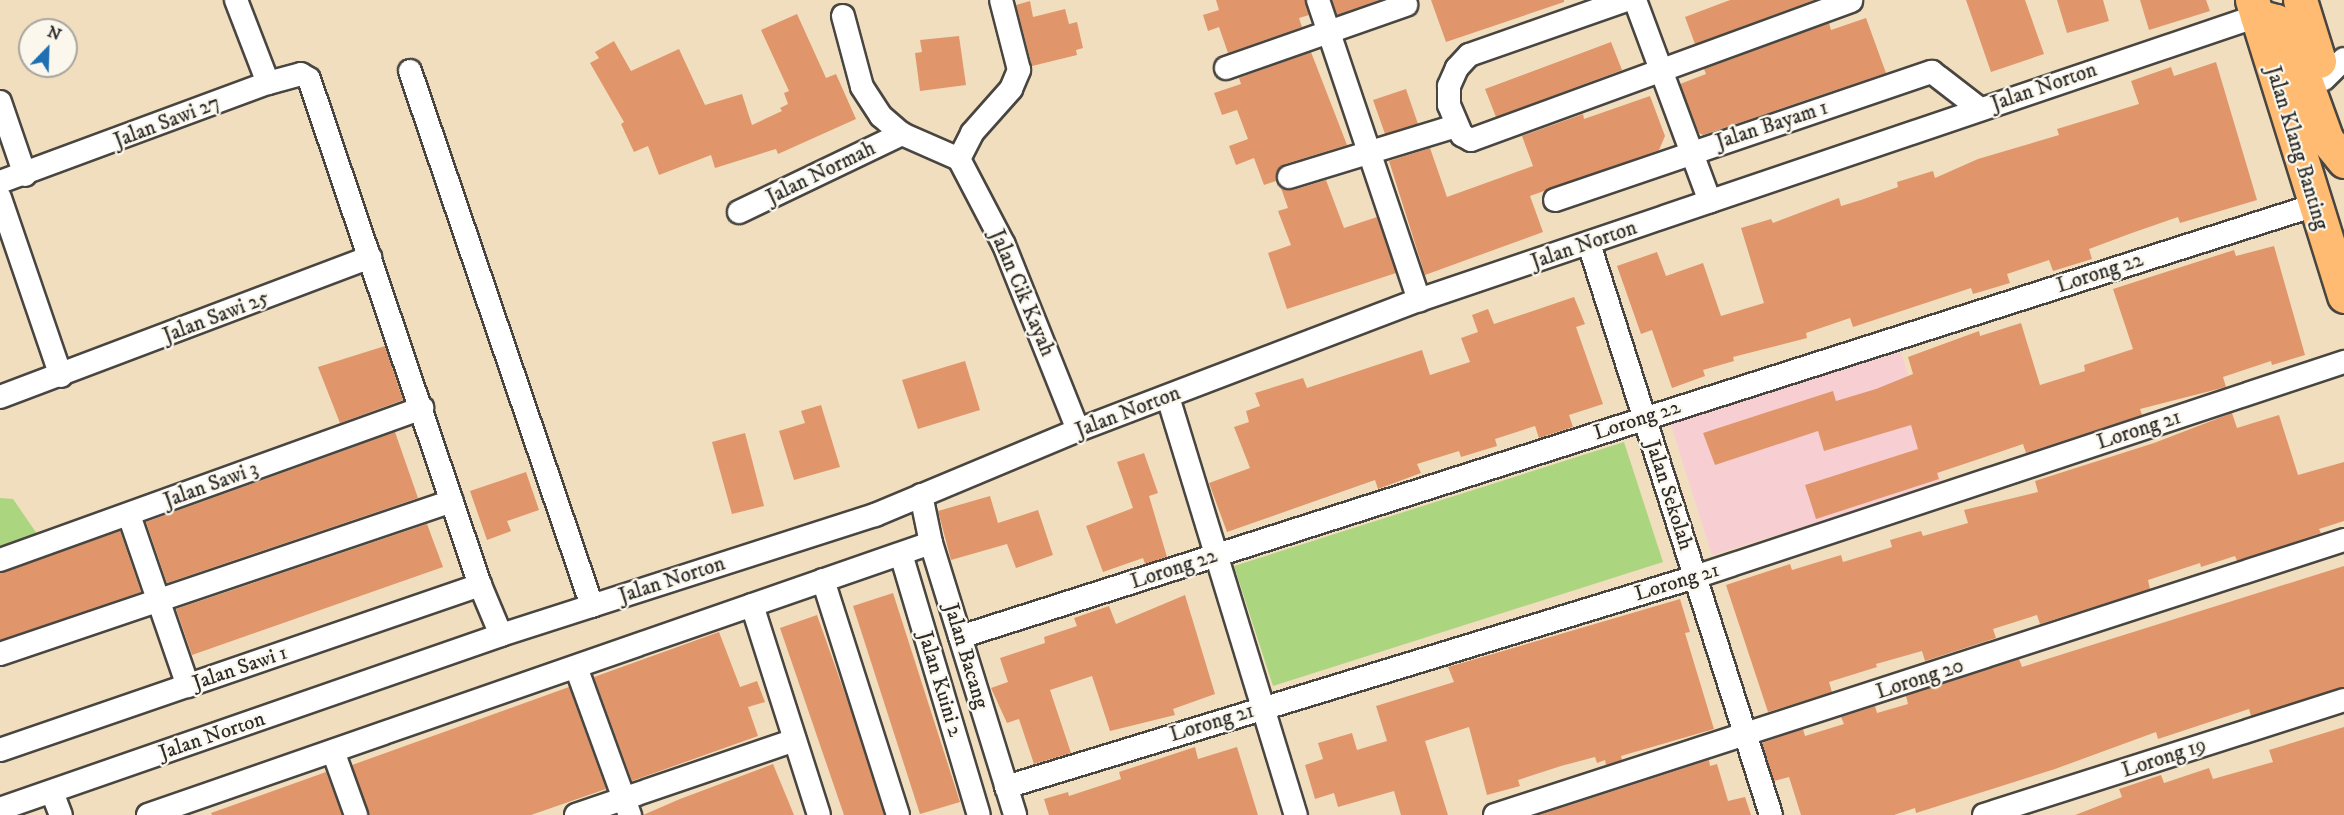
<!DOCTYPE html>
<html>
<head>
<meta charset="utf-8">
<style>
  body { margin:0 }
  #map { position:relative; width:2344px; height:815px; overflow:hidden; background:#f1debf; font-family:"IM FELL DW Pica",serif }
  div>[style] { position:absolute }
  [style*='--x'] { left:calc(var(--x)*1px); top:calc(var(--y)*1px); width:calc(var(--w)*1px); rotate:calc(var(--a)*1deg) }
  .built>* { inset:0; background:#f7cfd3 }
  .green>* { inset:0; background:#acd580 }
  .building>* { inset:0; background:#e0966a }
  .roads { filter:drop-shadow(2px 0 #494641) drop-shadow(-2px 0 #494641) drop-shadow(0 2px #494641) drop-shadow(0 -2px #494641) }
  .minor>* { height:22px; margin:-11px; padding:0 11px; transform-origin:11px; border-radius:11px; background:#fff }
  .highway>* { height:33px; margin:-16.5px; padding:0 16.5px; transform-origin:16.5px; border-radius:16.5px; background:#ffbb71 }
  span { translate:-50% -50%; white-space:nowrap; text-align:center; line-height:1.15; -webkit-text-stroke:4.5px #fbf7ec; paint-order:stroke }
  .street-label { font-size:21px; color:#2b2b2b }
  .north { position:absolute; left:18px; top:18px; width:60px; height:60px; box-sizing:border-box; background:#fbf7ec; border:2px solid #a8a59f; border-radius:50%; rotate:23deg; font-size:16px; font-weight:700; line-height:24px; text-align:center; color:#2b2b2b }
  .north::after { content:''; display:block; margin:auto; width:21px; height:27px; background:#1f6fb2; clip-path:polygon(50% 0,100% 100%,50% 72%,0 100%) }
</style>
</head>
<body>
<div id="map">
  <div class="built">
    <i style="clip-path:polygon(1901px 352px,1942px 484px,1712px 555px,1670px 422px)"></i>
  </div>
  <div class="green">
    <i style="clip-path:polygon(1624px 442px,1663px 562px,1273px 686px,1234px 566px)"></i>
    <i style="clip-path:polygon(0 498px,13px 499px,44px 544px,0 560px)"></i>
  </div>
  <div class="building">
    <i style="clip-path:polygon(1216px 0,1305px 0,1309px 15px,1299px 18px,1302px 27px,1228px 53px,1219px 27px,1208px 31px,1203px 15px,1219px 10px)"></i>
    <i style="clip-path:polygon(1332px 0,1379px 0,1337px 15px)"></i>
    <i style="clip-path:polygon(1431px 0,1564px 0,1564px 2px,1446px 42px)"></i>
    <i style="clip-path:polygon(1730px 0,1814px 0,1695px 44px,1685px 17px)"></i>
    <i style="clip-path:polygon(1966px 0,2025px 0,2044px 54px,1991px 72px)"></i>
    <i style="clip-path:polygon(2057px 0,2103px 0,2109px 21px,2067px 33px)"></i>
    <i style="clip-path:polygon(2140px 0,2206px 0,2210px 11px,2149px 30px)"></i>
    <i style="clip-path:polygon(1030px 1px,1033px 17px,1065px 9px,1069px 24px,1077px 22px,1083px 48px,1076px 50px,1077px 55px,1032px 66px,1016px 5px)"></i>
    <i style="clip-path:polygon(797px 14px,826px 78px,836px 74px,856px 119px,778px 154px,776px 149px,715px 168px,711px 155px,659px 175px,648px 146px,634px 152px,621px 124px,624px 122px,590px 63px,599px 58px,595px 52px,614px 41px,631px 71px,679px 49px,705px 105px,742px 94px,752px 125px,782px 111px,780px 108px,788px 104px,784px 93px,789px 91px,761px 30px)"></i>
    <i style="clip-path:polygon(1866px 18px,1886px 73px,1703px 135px,1699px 133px,1680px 84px,1706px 74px,1704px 69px,1829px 23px,1831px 30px)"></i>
    <i style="clip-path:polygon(959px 36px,966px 85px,920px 91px,915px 53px,922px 52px,920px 40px)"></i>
    <i style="clip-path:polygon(1611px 42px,1622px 70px,1496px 117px,1485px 89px)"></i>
    <i style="clip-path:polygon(1311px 52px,1347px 145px,1285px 164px,1276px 173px,1276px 181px,1264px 185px,1254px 158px,1236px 165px,1229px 146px,1248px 139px,1237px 110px,1222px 115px,1214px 93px,1241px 84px,1239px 78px)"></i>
    <i style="clip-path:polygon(2216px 62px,2257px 200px,2180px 223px,2178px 217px,2129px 234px,2089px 249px,2092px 259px,2053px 271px,2049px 260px,2007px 274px,2010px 283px,1973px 294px,1971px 288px,1853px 327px,1850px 318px,1806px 333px,1807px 338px,1733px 357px,1734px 361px,1703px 370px,1705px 376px,1672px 388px,1652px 330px,1641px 334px,1617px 266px,1657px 252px,1666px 276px,1703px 263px,1721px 316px,1764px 303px,1741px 228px,1771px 219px,1773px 223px,1839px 198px,1841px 206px,1861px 200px,1898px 187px,1897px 182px,1933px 171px,1935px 178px,1978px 159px,2059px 135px,2057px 129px,2139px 104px,2131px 81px,2171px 67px,2174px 76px)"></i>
    <i style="clip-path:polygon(1406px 89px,1418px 124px,1385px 134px,1373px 100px)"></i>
    <i style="clip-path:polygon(1650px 96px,1665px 136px,1659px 150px,1530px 196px,1543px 232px,1425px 275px,1389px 161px,1430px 148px,1447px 197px,1533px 166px,1522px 136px,1583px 114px,1584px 119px)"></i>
    <i style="clip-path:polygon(1326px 180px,1344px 228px,1377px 217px,1396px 273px,1287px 309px,1268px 253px,1291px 245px,1278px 211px,1288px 208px,1281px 188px,1293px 190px)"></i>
    <i style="clip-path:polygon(2274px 246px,2305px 355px,2272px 365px,2271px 361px,2223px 377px,2226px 387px,2140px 409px,2142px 415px,2026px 453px,2023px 444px,1976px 460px,1937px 473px,1939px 479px,1816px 519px,1805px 485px,1918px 449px,1911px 425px,1824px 451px,1818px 431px,1715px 465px,1703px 433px,1833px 391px,1836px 401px,1876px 389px,1913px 374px,1908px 357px,1979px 331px,1980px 336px,2021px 323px,2040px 385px,2085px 371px,2084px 365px,2133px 349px,2113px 289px,2234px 250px,2236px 256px)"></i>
    <i style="clip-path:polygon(1574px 297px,1585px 324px,1576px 327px,1603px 404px,1569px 415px,1573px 427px,1539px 438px,1535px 426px,1495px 439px,1497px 446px,1461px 457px,1459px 451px,1417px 464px,1421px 473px,1378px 489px,1375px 480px,1227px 532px,1209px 483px,1250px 468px,1234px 427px,1249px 422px,1246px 411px,1260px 406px,1255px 393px,1303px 378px,1307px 388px,1422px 350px,1430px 375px,1470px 362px,1461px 338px,1478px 332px,1472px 315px,1488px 309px,1494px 324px)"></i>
    <i style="clip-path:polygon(385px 346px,403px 400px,340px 423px,318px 367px)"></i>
    <i style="clip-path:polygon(965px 361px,980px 410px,918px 429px,902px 380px)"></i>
    <i style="clip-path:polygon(821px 405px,840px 467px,794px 480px,779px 431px,805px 423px,801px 411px)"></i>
    <i style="clip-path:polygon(2232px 413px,2237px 428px,2279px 415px,2298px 475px,2344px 462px,2344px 521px,2319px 529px,2321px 533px,2237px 561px,2235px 556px,2201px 567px,2200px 563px,2148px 580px,2150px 589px,2040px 624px,2037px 615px,1993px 629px,1996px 638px,1925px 661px,1922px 651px,1876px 664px,1877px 667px,1829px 682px,1832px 692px,1768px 712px,1726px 585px,1790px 564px,1792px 570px,1841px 555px,1843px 562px,1892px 547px,1890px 540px,1921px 531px,1923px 536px,1968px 523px,1964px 510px,2038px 492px,2035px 481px,2154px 443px)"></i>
    <i style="clip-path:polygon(395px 432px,418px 498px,167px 583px,146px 522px)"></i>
    <i style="clip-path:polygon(745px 433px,764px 506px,732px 514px,712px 442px)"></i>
    <i style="clip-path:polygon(1144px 453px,1158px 493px,1149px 496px,1167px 557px,1145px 564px,1143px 558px,1103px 572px,1086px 526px,1133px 508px,1117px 462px)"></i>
    <i style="clip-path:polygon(526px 472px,539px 510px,507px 521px,511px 531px,487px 540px,470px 491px)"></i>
    <i style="clip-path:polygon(990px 496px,998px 523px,1038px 510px,1053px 555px,1016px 568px,1007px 544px,951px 560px,938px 511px)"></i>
    <i style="clip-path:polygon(427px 524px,443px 567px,192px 655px,176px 609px)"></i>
    <i style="clip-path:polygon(120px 531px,141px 592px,0 640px,0 573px)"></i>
    <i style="clip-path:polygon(2344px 566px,2344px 687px,2251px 716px,2249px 709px,2158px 739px,2156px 732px,2055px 769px,1916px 813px,1915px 808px,1894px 815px,1801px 815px,1789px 777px,1774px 781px,1762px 743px,1803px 729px,1805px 736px,1844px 724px,1841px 717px,1875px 706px,1877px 713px,1908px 704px,1906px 696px,2019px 659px,2022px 667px)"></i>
    <i style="clip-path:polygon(893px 593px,960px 802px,920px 814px,853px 606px)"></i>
    <i style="clip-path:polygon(1185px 595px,1215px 694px,1173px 709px,1175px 715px,1110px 731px,1092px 676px,1050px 690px,1071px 753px,1034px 764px,1019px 719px,1007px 723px,991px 688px,1008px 682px,1000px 658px,1045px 643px,1044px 637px,1077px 626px,1074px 618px,1109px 606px,1116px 624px)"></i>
    <i style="clip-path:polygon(1680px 599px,1690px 632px,1685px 633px,1714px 729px,1621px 756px,1622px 760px,1606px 765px,1605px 760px,1597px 763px,1595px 757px,1561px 766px,1518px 780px,1520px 786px,1487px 795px,1469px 727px,1425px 741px,1448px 815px,1401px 815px,1394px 791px,1338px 807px,1334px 793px,1315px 799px,1305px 765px,1323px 759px,1318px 743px,1352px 733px,1357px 750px,1387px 741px,1376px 706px,1454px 682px,1448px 667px)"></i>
    <i style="clip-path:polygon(817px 615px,850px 708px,884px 815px,844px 815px,780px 628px)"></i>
    <i style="clip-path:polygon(719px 632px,740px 687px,757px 681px,765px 702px,748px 707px,758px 736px,632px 781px,594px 677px)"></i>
    <i style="clip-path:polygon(569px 687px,606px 789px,531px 815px,369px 815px,352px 765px)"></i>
    <i style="clip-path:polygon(2344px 727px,2344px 815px,2075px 815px,2122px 797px,2119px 789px,2161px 775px,2164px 783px,2209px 768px,2213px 779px,2273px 762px,2269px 750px)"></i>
    <i style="clip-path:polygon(1195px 747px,1198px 759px,1237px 747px,1258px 815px,1049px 815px,1044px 799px,1068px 792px,1069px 796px,1121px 779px,1119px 772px)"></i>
    <i style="clip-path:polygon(1709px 760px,1710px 766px,1717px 764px,1728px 801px,1745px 797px,1751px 815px,1539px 815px)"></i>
    <i style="clip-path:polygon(773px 764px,794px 815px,643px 815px,680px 799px)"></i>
    <i style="clip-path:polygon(326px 772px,342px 815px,212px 815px,211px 813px)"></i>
  </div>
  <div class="roads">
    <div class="minor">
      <i style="--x:236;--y:0;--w:89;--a:68.9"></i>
      <i style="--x:1318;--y:0;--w:317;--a:71.4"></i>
      <i style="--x:1626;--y:0;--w:166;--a:160.7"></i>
      <i style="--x:1469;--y:55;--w:18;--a:133"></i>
      <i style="--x:1457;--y:68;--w:20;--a:114"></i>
      <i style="--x:1449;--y:86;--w:19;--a:90"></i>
      <i style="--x:1449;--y:105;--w:33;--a:67"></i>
      <i style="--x:1462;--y:135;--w:10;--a:29"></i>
      <i style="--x:1471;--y:140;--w:405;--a:-20.1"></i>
      <i style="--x:1635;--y:0;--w:215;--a:69.6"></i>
      <i style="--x:843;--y:16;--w:73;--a:75"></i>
      <i style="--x:862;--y:87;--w:35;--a:57"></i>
      <i style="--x:881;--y:116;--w:28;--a:41"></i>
      <i style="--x:902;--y:134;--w:62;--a:23.7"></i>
      <i style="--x:959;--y:159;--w:97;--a:62.4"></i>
      <i style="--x:1004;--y:245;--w:199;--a:68.2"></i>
      <i style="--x:1226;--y:68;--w:191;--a:-19.3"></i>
      <i style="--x:410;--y:71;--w:565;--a:71.21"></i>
      <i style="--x:2324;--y:79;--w:28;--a:-45"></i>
      <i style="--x:0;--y:102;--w:77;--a:71.1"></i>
      <i style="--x:959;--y:159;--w:29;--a:-63"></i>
      <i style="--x:972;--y:133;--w:59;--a:-48.4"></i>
      <i style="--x:1011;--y:89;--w:21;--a:-67"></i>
      <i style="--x:1019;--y:70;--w:72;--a:-104.4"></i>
      <i style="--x:1289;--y:177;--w:175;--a:-17"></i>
      <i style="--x:0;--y:182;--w:286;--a:-20.3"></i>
      <i style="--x:268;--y:83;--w:34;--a:-15"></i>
      <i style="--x:301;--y:74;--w:9;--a:32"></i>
      <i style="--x:309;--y:79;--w:534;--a:71.33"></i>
      <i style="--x:480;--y:585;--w:54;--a:67.2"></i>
      <i style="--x:0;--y:198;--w:188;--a:71.1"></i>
      <i style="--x:1555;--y:200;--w:398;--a:-18.8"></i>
      <i style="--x:1932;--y:72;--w:61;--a:37.6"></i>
      <i style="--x:739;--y:212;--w:181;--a:-25.6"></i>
      <i style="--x:1589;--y:244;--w:599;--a:72.32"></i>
      <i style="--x:0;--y:397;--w:396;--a:-20.7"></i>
      <i style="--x:1168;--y:397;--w:437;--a:73"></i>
      <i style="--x:921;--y:495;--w:49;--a:78.2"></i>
      <i style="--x:931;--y:543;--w:285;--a:72.8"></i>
      <i style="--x:129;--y:515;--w:181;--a:71"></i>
      <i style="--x:901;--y:554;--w:272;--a:73.4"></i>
      <i style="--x:0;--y:560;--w:449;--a:-19.8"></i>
      <i style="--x:823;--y:580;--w:247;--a:72.3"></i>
      <i style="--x:752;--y:605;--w:220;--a:72.3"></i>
      <i style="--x:960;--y:637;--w:1422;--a:-17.68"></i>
      <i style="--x:0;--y:654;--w:477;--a:-18.7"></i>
      <i style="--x:576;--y:667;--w:158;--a:70"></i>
      <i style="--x:0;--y:750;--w:508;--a:-18.97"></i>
      <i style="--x:333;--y:751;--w:68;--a:70.2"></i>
      <i style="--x:1006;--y:787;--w:720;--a:-16.95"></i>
      <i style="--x:1695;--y:577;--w:684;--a:-18.33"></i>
      <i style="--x:52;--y:792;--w:25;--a:69"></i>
      <i style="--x:0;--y:809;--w:530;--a:-19.15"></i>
      <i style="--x:501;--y:635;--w:393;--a:-17.8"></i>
      <i style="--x:875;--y:515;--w:220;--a:-22.7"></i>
      <i style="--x:1078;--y:430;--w:365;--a:-20.9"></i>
      <i style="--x:1419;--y:300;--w:885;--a:-18.72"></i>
      <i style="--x:148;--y:815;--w:829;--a:-19.16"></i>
      <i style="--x:576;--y:815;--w:231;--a:-18.9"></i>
      <i style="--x:1495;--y:815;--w:892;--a:-17.95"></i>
      <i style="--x:1984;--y:815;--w:378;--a:-17.7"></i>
    </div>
    <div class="highway">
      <i style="--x:2252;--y:0;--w:310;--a:72.7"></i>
      <i style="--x:2300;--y:0;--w:64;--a:72.7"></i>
      <i style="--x:2257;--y:16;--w:20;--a:15"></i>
      <i style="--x:2276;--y:21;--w:17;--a:45"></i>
      <i style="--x:2288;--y:33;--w:114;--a:70"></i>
      <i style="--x:2327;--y:140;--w:27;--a:51"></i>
    </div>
  </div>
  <div class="street-label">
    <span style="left:2044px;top:87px;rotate:-19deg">Jalan Norton</span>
    <span style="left:167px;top:122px;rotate:-21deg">Jalan Sawi 27</span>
    <span style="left:1772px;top:125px;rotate:-18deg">Jalan Bayam 1</span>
    <span style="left:2297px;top:148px;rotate:73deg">Jalan Klang Banting</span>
    <span style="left:821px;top:173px;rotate:-26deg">Jalan Normah</span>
    <span style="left:1584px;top:245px;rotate:-19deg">Jalan Norton</span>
    <span style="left:2100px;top:273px;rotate:-18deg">Lorong 22</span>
    <span style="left:1022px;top:293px;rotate:67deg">Jalan Cik Kayah</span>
    <span style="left:216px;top:317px;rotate:-21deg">Jalan Sawi 25</span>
    <span style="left:1128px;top:412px;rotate:-21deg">Jalan Norton</span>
    <span style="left:1637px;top:420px;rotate:-18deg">Lorong 22</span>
    <span style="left:2139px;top:430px;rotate:-18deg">Lorong 21</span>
    <span style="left:211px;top:485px;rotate:-20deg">Jalan Sawi 3</span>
    <span style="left:1669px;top:495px;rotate:72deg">Jalan Sekolah</span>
    <span style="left:1174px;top:569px;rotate:-18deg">Lorong 22</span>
    <span style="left:672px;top:580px;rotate:-18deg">Jalan Norton</span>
    <span style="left:1677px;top:582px;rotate:-17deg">Lorong 21</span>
    <span style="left:966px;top:656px;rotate:73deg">Jalan Bacang</span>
    <span style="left:240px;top:668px;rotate:-19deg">Jalan Sawi 1</span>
    <span style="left:1920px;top:679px;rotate:-18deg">Lorong 20</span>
    <span style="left:940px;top:684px;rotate:73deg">Jalan Kuini 2</span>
    <span style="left:1212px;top:723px;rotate:-17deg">Lorong 21</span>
    <span style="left:212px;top:736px;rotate:-19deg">Jalan Norton</span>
    <span style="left:2164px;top:758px;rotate:-18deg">Lorong 19</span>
  </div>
  <div class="north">N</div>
</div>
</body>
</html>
